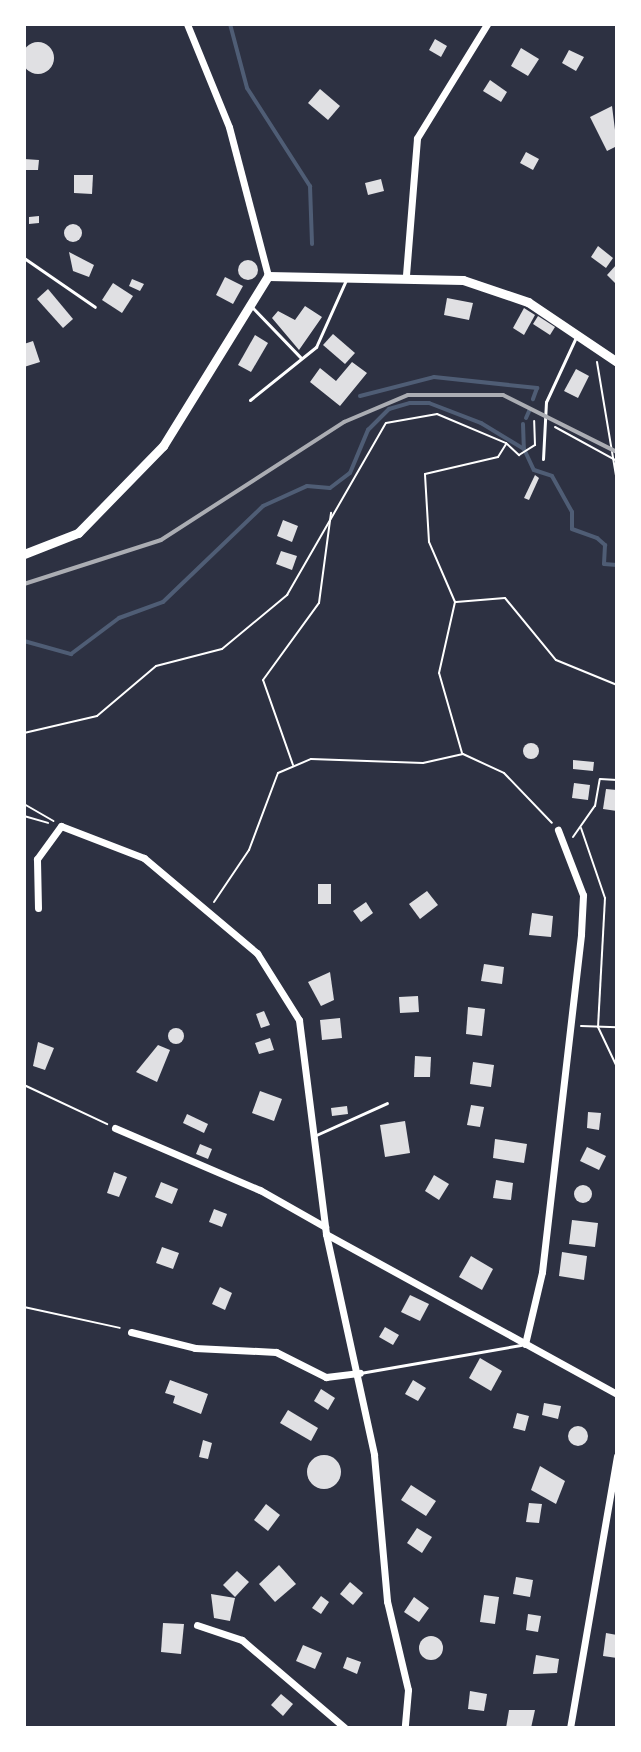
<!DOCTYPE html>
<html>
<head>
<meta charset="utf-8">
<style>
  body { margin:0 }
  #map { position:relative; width:641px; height:1752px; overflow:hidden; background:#2d3142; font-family:"Archivo Narrow",sans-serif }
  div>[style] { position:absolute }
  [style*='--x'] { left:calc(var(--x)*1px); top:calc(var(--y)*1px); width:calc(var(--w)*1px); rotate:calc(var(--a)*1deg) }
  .stream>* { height:4px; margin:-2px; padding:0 2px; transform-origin:2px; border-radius:2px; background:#4f5d75 }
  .building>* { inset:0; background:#e0e0e3 }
  .round { border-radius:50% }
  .path>* { height:2px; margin:-1px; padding:0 1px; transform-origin:1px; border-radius:1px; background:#fff }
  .service>* { height:3px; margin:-1.5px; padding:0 1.5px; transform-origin:1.5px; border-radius:1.5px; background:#fff }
  .minor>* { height:7px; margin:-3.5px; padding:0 3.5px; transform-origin:3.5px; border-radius:3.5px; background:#fff }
  .tertiary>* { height:9px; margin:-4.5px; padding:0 4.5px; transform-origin:4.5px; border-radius:4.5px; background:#fff }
  .rail>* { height:4px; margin:-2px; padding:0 2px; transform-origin:2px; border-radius:2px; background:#abadb3 }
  span { translate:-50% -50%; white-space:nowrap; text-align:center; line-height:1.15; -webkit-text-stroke:8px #fff; paint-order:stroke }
  .frame { position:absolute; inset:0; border:26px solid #fff; pointer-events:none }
</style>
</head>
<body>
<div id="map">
  <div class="stream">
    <i style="--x:230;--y:24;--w:66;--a:75.1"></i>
    <i style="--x:247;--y:88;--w:117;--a:57.3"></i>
    <i style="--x:310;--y:186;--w:58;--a:88"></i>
    <i style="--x:360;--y:396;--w:76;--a:-14.4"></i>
    <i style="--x:434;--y:377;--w:104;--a:6.1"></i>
    <i style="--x:537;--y:388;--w:12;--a:110"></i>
    <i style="--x:526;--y:418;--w:10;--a:-66"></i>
    <i style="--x:523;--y:424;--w:25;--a:88"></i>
    <i style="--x:24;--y:641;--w:49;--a:15.5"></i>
    <i style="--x:71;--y:654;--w:60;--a:-36.9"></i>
    <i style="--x:119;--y:618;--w:47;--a:-20"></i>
    <i style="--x:163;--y:602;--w:139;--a:-43.8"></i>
    <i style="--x:263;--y:506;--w:48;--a:-24.4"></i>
    <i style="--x:307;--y:486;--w:23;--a:5"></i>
    <i style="--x:330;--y:488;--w:25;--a:-37"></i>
    <i style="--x:350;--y:473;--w:47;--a:-67.3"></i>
    <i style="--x:368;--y:430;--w:30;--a:-45"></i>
    <i style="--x:389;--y:409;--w:22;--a:-16"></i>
    <i style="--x:410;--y:403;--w:19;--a:0"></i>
    <i style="--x:429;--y:403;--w:56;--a:21"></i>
    <i style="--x:481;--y:423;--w:50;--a:31.2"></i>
    <i style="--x:524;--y:449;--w:23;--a:65"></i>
    <i style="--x:534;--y:470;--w:19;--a:18"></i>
    <i style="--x:552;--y:476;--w:41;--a:60.9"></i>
    <i style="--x:572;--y:512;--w:17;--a:90"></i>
    <i style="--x:572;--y:529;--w:27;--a:20"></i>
    <i style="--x:597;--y:538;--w:11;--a:41"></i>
    <i style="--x:605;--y:545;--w:19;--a:93"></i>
    <i style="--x:604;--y:564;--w:13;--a:4"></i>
  </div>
  <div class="building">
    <i style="clip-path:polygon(435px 39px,447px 46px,441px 57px,429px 50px)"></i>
    <i class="round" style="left:22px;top:42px;width:32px;height:32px"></i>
    <i style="clip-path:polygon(521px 48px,539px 59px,528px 76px,511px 66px)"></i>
    <i style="clip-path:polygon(569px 50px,584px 57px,576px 71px,562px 63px)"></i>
    <i style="clip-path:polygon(490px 80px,507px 92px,501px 102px,483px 91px)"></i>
    <i style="clip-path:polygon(320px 89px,340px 106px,328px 120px,308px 103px)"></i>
    <i style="clip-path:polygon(612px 106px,617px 146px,607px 151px,590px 117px)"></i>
    <i style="clip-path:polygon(526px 152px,539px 159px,533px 170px,520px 163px)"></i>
    <i style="clip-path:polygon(24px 159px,39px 160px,38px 170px,24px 170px)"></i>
    <i style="clip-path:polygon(74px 175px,93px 175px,92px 194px,74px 193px)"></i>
    <i style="clip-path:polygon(381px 179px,384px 191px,368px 195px,365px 183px)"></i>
    <i style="clip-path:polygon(39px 216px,39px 223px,29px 224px,29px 217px)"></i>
    <i class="round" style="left:64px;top:224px;width:18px;height:18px"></i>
    <i style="clip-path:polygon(598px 246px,613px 258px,606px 268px,591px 257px)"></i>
    <i style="clip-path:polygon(69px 252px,94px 265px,89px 277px,73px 271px)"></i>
    <i class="round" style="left:238px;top:260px;width:20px;height:20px"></i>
    <i style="clip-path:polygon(617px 264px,617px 285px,607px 275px)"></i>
    <i style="clip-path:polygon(225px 277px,243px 286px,233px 304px,216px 295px)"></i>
    <i style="clip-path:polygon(132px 279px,144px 284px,140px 291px,129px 286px)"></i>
    <i style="clip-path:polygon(113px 283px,133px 296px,122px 313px,102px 300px)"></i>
    <i style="clip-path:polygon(48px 289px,73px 319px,63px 328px,37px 299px)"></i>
    <i style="clip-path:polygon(447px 298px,473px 303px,469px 320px,444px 315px)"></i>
    <i style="clip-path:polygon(305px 306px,322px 317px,299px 350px,272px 318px,278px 311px,295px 320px)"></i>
    <i style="clip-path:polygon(524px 308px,535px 315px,524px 335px,513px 328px)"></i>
    <i style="clip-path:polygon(538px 316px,555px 327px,550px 335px,533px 324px)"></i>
    <i style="clip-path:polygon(333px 334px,355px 353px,345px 364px,323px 345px)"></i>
    <i style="clip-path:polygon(255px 335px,268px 343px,251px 372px,238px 365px)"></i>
    <i style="clip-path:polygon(33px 341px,40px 362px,24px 367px,24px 344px)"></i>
    <i style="clip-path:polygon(352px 362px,367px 373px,340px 406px,310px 382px,320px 368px,336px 381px)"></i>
    <i style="clip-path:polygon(576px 369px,589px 376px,578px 398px,564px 391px)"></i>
    <i style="clip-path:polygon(535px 475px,539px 478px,529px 500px,524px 498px)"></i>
    <i style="clip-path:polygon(283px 520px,298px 526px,292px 542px,277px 536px)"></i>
    <i style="clip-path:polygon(281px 551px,297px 556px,292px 570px,276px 564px)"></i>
    <i class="round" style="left:523px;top:743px;width:16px;height:16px"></i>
    <i style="clip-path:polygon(573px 760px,594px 762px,593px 771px,573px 769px)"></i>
    <i style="clip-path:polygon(574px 783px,590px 785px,588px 800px,572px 798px)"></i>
    <i style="clip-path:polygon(606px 789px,617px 790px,617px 811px,603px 809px)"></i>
    <i style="clip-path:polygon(318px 884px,331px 884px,331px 904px,318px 904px)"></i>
    <i style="clip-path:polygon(427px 891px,438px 905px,420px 919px,409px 904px)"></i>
    <i style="clip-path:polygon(366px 902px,373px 913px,361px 922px,353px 911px)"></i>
    <i style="clip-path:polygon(532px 913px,553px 916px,551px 937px,529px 935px)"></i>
    <i style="clip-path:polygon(484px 964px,504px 967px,502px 984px,481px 981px)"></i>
    <i style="clip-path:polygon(330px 972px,334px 1000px,321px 1006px,308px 982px)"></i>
    <i style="clip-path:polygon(418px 996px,419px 1012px,400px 1013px,399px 997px)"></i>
    <i style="clip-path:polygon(468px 1007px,485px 1009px,482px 1036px,466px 1034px)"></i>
    <i style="clip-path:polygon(264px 1011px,270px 1025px,261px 1028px,256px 1014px)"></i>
    <i style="clip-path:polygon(340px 1018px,342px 1038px,322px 1040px,320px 1020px)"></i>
    <i class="round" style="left:168px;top:1028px;width:16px;height:16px"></i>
    <i style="clip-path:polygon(270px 1038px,274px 1050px,259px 1054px,255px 1043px)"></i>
    <i style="clip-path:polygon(38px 1042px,54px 1048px,45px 1070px,33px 1066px)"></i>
    <i style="clip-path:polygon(158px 1045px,170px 1050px,157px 1082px,136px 1072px)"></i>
    <i style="clip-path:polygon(415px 1056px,431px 1057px,430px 1077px,414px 1077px)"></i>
    <i style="clip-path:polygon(473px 1062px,494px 1065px,491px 1087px,470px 1084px)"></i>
    <i style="clip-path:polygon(260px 1091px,282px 1099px,274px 1121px,252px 1113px)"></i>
    <i style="clip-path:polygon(471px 1105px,484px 1107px,480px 1127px,467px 1125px)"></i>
    <i style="clip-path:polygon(347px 1106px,348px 1114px,332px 1116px,331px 1108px)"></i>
    <i style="clip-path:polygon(588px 1112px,601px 1113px,599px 1130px,587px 1128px)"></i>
    <i style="clip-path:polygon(187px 1114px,208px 1124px,204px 1133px,183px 1123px)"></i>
    <i style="clip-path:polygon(405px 1121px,410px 1153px,385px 1157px,380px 1125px)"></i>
    <i style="clip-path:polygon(495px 1139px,527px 1144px,524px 1163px,493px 1158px)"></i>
    <i style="clip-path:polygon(200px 1144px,212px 1149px,208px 1159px,196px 1154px)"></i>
    <i style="clip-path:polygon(587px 1147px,606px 1156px,599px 1170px,580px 1161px)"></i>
    <i style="clip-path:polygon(114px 1172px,127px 1177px,119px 1197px,107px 1193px)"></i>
    <i style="clip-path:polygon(434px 1175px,449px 1184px,439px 1200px,425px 1191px)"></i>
    <i style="clip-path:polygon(496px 1180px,513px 1183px,511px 1200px,493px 1198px)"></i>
    <i style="clip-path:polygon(161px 1182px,178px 1189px,172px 1204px,155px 1197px)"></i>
    <i class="round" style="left:574px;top:1185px;width:18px;height:18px"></i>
    <i style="clip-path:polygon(214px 1209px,227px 1214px,222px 1227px,209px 1222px)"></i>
    <i style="clip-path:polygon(572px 1220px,598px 1223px,595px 1247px,569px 1244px)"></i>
    <i style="clip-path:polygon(162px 1247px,179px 1253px,173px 1269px,156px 1263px)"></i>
    <i style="clip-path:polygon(562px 1252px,587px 1256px,584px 1280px,559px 1276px)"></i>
    <i style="clip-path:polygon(471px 1256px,493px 1269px,482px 1290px,459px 1277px)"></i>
    <i style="clip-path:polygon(220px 1287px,232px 1293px,225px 1310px,212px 1304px)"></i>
    <i style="clip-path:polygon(410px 1295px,429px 1304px,420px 1321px,401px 1312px)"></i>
    <i style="clip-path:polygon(385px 1327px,399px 1335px,393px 1345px,379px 1337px)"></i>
    <i style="clip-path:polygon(480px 1358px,502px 1371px,491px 1391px,469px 1378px)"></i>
    <i style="clip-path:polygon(170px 1380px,208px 1394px,201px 1414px,173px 1403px,175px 1396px,165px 1393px)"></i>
    <i style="clip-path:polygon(413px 1380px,426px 1388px,418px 1401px,405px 1394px)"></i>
    <i style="clip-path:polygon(321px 1389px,335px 1398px,328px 1410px,314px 1401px)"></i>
    <i style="clip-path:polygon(544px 1403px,561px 1406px,558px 1419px,542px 1415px)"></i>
    <i style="clip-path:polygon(288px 1410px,318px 1428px,311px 1441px,280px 1423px)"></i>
    <i style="clip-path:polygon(517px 1413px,529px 1416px,525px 1431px,513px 1428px)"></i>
    <i class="round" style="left:568px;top:1426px;width:20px;height:20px"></i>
    <i style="clip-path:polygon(203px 1440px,212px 1443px,208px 1459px,199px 1457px)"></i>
    <i class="round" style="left:307px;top:1455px;width:34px;height:34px"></i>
    <i style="clip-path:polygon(540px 1466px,565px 1481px,556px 1504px,531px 1490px)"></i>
    <i style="clip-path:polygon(411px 1485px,436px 1501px,426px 1516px,401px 1500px)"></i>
    <i style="clip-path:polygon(529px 1503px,542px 1504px,539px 1523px,526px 1522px)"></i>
    <i style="clip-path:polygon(266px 1504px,280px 1515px,268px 1531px,254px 1520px)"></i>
    <i style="clip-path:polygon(417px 1528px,432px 1537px,422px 1553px,407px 1543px)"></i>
    <i style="clip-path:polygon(279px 1565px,296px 1584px,275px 1602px,259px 1584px)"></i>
    <i style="clip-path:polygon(237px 1571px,249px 1582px,235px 1597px,223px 1585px)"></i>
    <i style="clip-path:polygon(516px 1577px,533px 1580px,530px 1597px,513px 1594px)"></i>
    <i style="clip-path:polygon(350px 1582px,363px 1593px,353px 1605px,340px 1594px)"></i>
    <i style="clip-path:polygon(211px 1594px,235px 1598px,230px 1621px,214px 1618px)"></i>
    <i style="clip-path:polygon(484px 1595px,499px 1597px,495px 1624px,480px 1622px)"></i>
    <i style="clip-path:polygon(321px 1596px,329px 1602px,321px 1614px,312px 1608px)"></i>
    <i style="clip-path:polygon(414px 1597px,429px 1608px,419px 1622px,404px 1612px)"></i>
    <i style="clip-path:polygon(528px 1614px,541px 1616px,538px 1632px,526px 1630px)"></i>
    <i style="clip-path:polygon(163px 1623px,184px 1624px,181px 1654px,161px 1652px)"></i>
    <i style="clip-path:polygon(606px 1633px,617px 1635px,617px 1658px,603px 1656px)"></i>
    <i class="round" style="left:419px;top:1636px;width:24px;height:24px"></i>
    <i style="clip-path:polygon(303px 1645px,322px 1653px,315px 1669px,296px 1661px)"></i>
    <i style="clip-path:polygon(536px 1655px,559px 1659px,557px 1673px,533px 1674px)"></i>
    <i style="clip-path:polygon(347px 1657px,361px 1662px,357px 1674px,343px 1668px)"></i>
    <i style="clip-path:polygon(470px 1691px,487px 1694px,484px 1711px,468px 1709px)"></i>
    <i style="clip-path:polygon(281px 1694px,293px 1704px,283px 1716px,271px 1705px)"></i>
    <i style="clip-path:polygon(509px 1710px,535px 1710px,531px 1728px,506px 1728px)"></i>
  </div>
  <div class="path">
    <i style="--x:597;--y:362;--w:122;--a:80.5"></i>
    <i style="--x:555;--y:427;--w:71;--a:28.7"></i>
    <i style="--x:456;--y:602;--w:49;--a:-4.7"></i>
    <i style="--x:505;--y:598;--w:80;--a:50.6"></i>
    <i style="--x:556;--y:660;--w:66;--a:22.3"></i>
    <i style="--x:24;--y:733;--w:75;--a:-13.1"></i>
    <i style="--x:97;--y:716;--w:77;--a:-40.3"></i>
    <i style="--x:156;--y:666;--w:68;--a:-14.4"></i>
    <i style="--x:222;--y:649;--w:85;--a:-39.7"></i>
    <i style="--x:287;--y:595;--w:198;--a:-60.1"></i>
    <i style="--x:386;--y:423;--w:52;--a:-10"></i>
    <i style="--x:437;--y:414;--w:75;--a:22.8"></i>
    <i style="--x:506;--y:443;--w:18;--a:43"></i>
    <i style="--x:519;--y:455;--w:19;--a:-32"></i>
    <i style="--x:535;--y:445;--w:24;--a:-92"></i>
    <i style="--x:462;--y:753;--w:83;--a:-106"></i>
    <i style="--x:439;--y:673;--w:73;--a:-77.3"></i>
    <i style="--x:455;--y:602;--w:65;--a:-113.4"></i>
    <i style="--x:429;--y:542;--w:68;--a:-93.4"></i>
    <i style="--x:425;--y:474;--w:75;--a:-13.1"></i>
    <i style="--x:498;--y:457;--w:15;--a:-58"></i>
    <i style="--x:293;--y:765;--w:90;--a:-109.4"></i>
    <i style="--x:263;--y:680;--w:95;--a:-54"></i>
    <i style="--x:319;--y:603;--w:91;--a:-82.4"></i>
    <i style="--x:24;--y:804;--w:34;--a:30"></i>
    <i style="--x:24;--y:816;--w:25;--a:16"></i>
    <i style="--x:581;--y:828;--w:74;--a:71.1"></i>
    <i style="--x:605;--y:898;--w:129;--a:93.1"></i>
    <i style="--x:598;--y:1027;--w:44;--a:64.6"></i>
    <i style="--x:573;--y:837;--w:38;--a:-55"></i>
    <i style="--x:595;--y:806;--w:27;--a:-80"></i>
    <i style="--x:600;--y:779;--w:17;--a:3"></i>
    <i style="--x:214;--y:902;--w:63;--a:-56.1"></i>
    <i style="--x:249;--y:850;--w:82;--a:-69.4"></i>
    <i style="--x:278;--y:773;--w:36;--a:-23"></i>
    <i style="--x:311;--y:759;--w:112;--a:2"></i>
    <i style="--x:423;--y:763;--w:41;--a:-12.7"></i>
    <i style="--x:463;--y:754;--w:45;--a:24.9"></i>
    <i style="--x:504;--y:773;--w:69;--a:46.2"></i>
    <i style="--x:581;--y:1026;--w:36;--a:2"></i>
    <i style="--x:24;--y:1085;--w:92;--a:25.2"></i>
    <i style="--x:24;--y:1307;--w:98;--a:12.3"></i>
  </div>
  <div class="service">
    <i style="--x:24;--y:258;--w:86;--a:34.6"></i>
    <i style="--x:251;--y:306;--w:71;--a:46.1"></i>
    <i style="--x:250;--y:400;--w:85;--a:-38.8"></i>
    <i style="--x:316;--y:347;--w:73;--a:-65.9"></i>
    <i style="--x:543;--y:459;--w:57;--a:-87"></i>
    <i style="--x:546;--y:402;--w:72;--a:-65.2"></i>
    <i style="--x:314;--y:1136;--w:80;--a:-24.3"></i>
    <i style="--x:360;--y:1373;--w:163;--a:-9.9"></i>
  </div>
  <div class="minor">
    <i style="--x:187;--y:24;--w:111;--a:67.8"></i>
    <i style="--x:229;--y:127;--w:154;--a:75.3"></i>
    <i style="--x:406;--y:275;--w:137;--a:-85.4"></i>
    <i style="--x:417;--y:138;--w:134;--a:-58.4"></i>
    <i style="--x:38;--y:908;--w:49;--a:-91.2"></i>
    <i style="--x:37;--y:859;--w:41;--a:-54"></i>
    <i style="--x:61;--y:826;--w:89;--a:21.1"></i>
    <i style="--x:144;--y:858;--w:148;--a:40.1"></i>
    <i style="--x:257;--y:953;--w:79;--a:57.9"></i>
    <i style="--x:299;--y:1020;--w:216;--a:82.8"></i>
    <i style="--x:326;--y:1234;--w:226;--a:77.7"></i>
    <i style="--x:374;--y:1455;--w:147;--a:84.9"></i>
    <i style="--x:387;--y:1601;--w:91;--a:76.7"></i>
    <i style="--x:408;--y:1690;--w:38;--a:95"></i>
    <i style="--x:115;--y:1128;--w:158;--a:23.2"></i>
    <i style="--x:260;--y:1190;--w:75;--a:29.6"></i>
    <i style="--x:326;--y:1234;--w:332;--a:28.8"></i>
    <i style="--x:131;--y:1332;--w:66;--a:14"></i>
    <i style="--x:195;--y:1348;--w:81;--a:2.8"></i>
    <i style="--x:276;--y:1352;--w:56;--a:26.6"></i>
    <i style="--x:326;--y:1377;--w:34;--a:-7"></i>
    <i style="--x:525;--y:1344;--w:74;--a:-76.7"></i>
    <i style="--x:542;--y:1272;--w:340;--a:-83.4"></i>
    <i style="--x:581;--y:934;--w:39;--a:-87"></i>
    <i style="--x:583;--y:895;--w:70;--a:-111"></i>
    <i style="--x:197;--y:1625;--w:47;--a:18.4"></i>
    <i style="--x:242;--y:1640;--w:135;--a:40.5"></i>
    <i style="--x:570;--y:1728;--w:276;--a:-80.2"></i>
  </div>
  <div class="tertiary">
    <i style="--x:24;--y:554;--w:58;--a:-21.3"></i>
    <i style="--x:78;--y:533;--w:122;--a:-45.7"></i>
    <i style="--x:163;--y:446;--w:200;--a:-58.3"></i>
    <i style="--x:268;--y:276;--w:195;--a:1.2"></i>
    <i style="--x:463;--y:280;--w:69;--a:18.7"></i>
    <i style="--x:528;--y:302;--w:107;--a:34"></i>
  </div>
  <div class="rail">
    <i style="--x:24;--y:584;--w:144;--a:-17.8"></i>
    <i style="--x:161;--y:540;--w:218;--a:-32.8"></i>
    <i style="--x:344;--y:422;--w:69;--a:-22.9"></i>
    <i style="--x:408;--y:395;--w:95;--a:0"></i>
    <i style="--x:503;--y:395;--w:127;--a:26.6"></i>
  </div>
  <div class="frame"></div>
</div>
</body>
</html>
